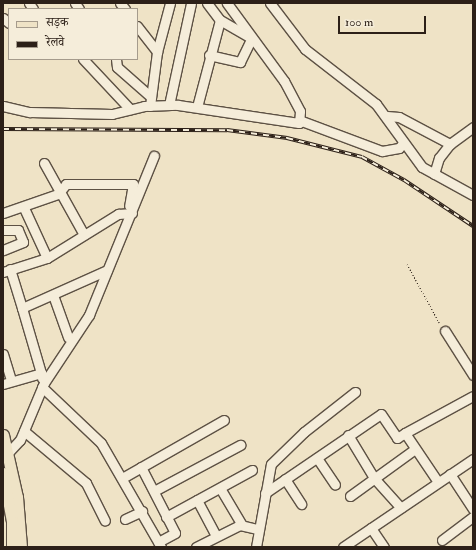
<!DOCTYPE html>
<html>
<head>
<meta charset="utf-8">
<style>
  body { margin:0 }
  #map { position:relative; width:476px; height:550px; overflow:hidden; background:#efe3c6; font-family:"IM FELL Double Pica","Noto Serif Devanagari",serif }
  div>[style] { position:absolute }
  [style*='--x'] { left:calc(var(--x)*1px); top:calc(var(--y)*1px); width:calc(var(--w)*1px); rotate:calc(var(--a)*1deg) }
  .path>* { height:1px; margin-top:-0.5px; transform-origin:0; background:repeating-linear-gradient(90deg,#2c2018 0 1px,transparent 0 3px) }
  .roads { filter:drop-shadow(1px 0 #5d5144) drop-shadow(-1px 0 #5d5144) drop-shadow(0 1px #5d5144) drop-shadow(0 -1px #5d5144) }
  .minor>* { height:9px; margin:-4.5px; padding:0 4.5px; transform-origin:4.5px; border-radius:4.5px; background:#f5edda }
  .major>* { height:11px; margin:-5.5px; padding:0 5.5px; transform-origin:5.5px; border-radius:5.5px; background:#efe3c6 }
  .rail>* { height:3.5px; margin-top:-1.75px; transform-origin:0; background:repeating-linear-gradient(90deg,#f5edda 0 6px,#2c2018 0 12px); box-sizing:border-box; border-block:1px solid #2c2018 }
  span { translate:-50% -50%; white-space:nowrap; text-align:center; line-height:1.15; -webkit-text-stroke:3.5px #f5edda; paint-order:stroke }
  .frame { position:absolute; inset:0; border:4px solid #2c2018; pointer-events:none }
  .legend { position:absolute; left:8px; top:8px; width:130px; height:52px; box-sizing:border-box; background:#f5edda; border:1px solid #a59b8c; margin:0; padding:5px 7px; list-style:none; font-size:12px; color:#2c2018 }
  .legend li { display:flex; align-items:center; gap:8px; height:20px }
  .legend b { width:20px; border:1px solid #a59b8c }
  .scale { position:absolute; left:338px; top:16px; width:88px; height:18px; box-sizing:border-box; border:2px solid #2c2018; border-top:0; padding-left:5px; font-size:12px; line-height:14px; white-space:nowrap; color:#2c2018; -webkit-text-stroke:3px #f5edda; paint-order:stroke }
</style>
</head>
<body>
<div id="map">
  <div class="path">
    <i style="--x:407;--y:264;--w:68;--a:61.2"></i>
  </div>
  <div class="roads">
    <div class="minor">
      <i style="--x:29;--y:3;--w:7;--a:56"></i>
      <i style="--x:75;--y:3;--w:7;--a:56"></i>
      <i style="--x:120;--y:3;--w:8;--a:50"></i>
      <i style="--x:207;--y:3;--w:21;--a:53"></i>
      <i style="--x:220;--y:20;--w:34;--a:30"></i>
      <i style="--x:270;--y:3;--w:58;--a:52.7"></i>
      <i style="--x:305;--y:49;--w:90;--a:37.8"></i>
      <i style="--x:376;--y:104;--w:78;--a:53.9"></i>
      <i style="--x:422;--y:167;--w:58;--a:28.8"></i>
      <i style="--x:3;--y:18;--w:8;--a:40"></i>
      <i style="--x:137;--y:26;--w:33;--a:52"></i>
      <i style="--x:209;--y:55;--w:32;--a:13"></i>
      <i style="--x:240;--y:62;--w:25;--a:-64"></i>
      <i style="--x:83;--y:59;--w:69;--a:46.8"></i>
      <i style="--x:116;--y:59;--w:8;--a:83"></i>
      <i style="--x:117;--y:67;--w:44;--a:41.3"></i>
      <i style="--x:169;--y:105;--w:104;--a:-77.8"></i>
      <i style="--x:3;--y:106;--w:28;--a:13"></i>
      <i style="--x:30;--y:112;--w:82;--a:1.4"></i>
      <i style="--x:112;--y:114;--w:33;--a:-14"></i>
      <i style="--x:144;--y:106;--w:34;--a:-2"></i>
      <i style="--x:178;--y:105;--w:122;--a:8.5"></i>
      <i style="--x:299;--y:123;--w:12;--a:-85"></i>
      <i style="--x:300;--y:111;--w:34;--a:-118"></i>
      <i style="--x:284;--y:81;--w:97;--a:-126.2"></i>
      <i style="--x:150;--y:106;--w:54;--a:-82.6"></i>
      <i style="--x:157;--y:52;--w:51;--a:-75.1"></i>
      <i style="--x:197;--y:107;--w:90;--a:-75.2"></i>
      <i style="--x:387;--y:116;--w:12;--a:5"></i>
      <i style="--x:399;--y:117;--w:58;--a:27.9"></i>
      <i style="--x:450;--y:144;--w:29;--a:-36"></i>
      <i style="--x:299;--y:120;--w:89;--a:20.5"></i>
      <i style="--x:382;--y:151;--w:17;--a:-10"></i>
      <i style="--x:399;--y:148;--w:6;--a:-51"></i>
      <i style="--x:44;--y:163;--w:82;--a:60.9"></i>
      <i style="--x:434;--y:174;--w:17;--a:-73"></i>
      <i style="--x:439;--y:158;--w:18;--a:-52"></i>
      <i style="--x:24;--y:208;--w:55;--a:65.3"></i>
      <i style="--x:3;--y:213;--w:58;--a:-19.1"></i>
      <i style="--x:58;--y:194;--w:13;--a:-51"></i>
      <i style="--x:66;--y:184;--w:67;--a:0"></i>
      <i style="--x:133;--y:184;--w:22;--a:100"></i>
      <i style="--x:3;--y:230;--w:15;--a:0"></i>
      <i style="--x:18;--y:230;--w:13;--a:67"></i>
      <i style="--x:23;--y:242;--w:22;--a:158"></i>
      <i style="--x:10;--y:269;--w:41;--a:72.9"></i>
      <i style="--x:3;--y:272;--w:46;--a:-17.7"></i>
      <i style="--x:47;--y:258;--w:84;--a:-31.8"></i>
      <i style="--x:118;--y:214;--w:14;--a:-4"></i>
      <i style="--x:53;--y:295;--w:45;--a:70.3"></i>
      <i style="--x:445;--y:331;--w:52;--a:57.5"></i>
      <i style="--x:3;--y:354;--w:28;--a:73"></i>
      <i style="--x:41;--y:373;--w:68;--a:-106.3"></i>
      <i style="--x:22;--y:308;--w:93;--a:-24.1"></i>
      <i style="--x:3;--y:384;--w:40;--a:-16"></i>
      <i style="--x:41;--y:373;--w:5;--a:79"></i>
      <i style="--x:42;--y:387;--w:81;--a:43.5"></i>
      <i style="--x:101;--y:443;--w:120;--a:60"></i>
      <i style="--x:24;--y:431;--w:81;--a:40"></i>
      <i style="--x:86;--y:483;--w:42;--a:63.4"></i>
      <i style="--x:348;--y:435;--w:50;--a:58.8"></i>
      <i style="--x:374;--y:478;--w:40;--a:48"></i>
      <i style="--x:4;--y:457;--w:23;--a:-47"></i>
      <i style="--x:20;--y:440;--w:62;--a:-67.2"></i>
      <i style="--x:44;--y:383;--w:82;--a:-56.5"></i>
      <i style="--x:89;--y:315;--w:172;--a:-67.8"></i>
      <i style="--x:317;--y:458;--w:32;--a:56"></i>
      <i style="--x:141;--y:467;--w:74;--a:62.7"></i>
      <i style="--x:175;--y:533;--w:19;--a:152"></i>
      <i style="--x:450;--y:474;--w:42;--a:56.7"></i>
      <i style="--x:124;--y:477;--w:115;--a:-29.7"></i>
      <i style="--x:285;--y:479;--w:30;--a:57"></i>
      <i style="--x:438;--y:482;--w:59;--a:-124"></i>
      <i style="--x:405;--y:433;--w:77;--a:-28.6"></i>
      <i style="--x:220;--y:488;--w:43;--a:59.3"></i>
      <i style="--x:154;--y:491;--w:98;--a:-28.1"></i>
      <i style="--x:265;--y:493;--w:140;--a:-34.3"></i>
      <i style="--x:381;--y:414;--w:29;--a:56"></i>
      <i style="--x:397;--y:438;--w:9;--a:-32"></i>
      <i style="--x:350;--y:496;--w:80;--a:-35.9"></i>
      <i style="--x:197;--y:500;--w:40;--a:62"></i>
      <i style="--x:166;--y:517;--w:98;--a:-28.7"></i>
      <i style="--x:125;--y:519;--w:19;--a:-25"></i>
      <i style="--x:371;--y:528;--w:23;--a:56"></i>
      <i style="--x:442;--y:540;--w:39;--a:-37"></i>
      <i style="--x:196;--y:547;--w:49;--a:-26.6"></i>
      <i style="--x:240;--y:525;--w:18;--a:13"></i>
      <i style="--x:256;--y:547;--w:84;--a:-79.8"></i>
      <i style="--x:271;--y:464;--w:46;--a:-44.1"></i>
      <i style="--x:304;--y:432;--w:65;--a:-38.1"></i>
      <i style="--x:343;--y:547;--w:157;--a:-34.1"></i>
    </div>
    <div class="major">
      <i style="--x:3;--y:435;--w:64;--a:77.3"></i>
      <i style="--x:17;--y:497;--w:50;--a:85.4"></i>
      <i style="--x:3;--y:473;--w:49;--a:79.4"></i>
      <i style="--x:12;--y:521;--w:26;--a:90"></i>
    </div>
  </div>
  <div class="rail">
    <i style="--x:3;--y:129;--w:224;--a:0.3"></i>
    <i style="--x:227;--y:130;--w:61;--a:7.6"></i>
    <i style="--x:287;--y:138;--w:77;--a:14.2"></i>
    <i style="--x:362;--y:157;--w:48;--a:28.7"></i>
    <i style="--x:404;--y:180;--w:83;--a:33.7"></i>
  </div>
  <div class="frame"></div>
  <ul class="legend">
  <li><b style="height:5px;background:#efe3c6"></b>सड़क</li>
  <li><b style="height:5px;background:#2c2018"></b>रेलवे</li>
  </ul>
  <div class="scale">100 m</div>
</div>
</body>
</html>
